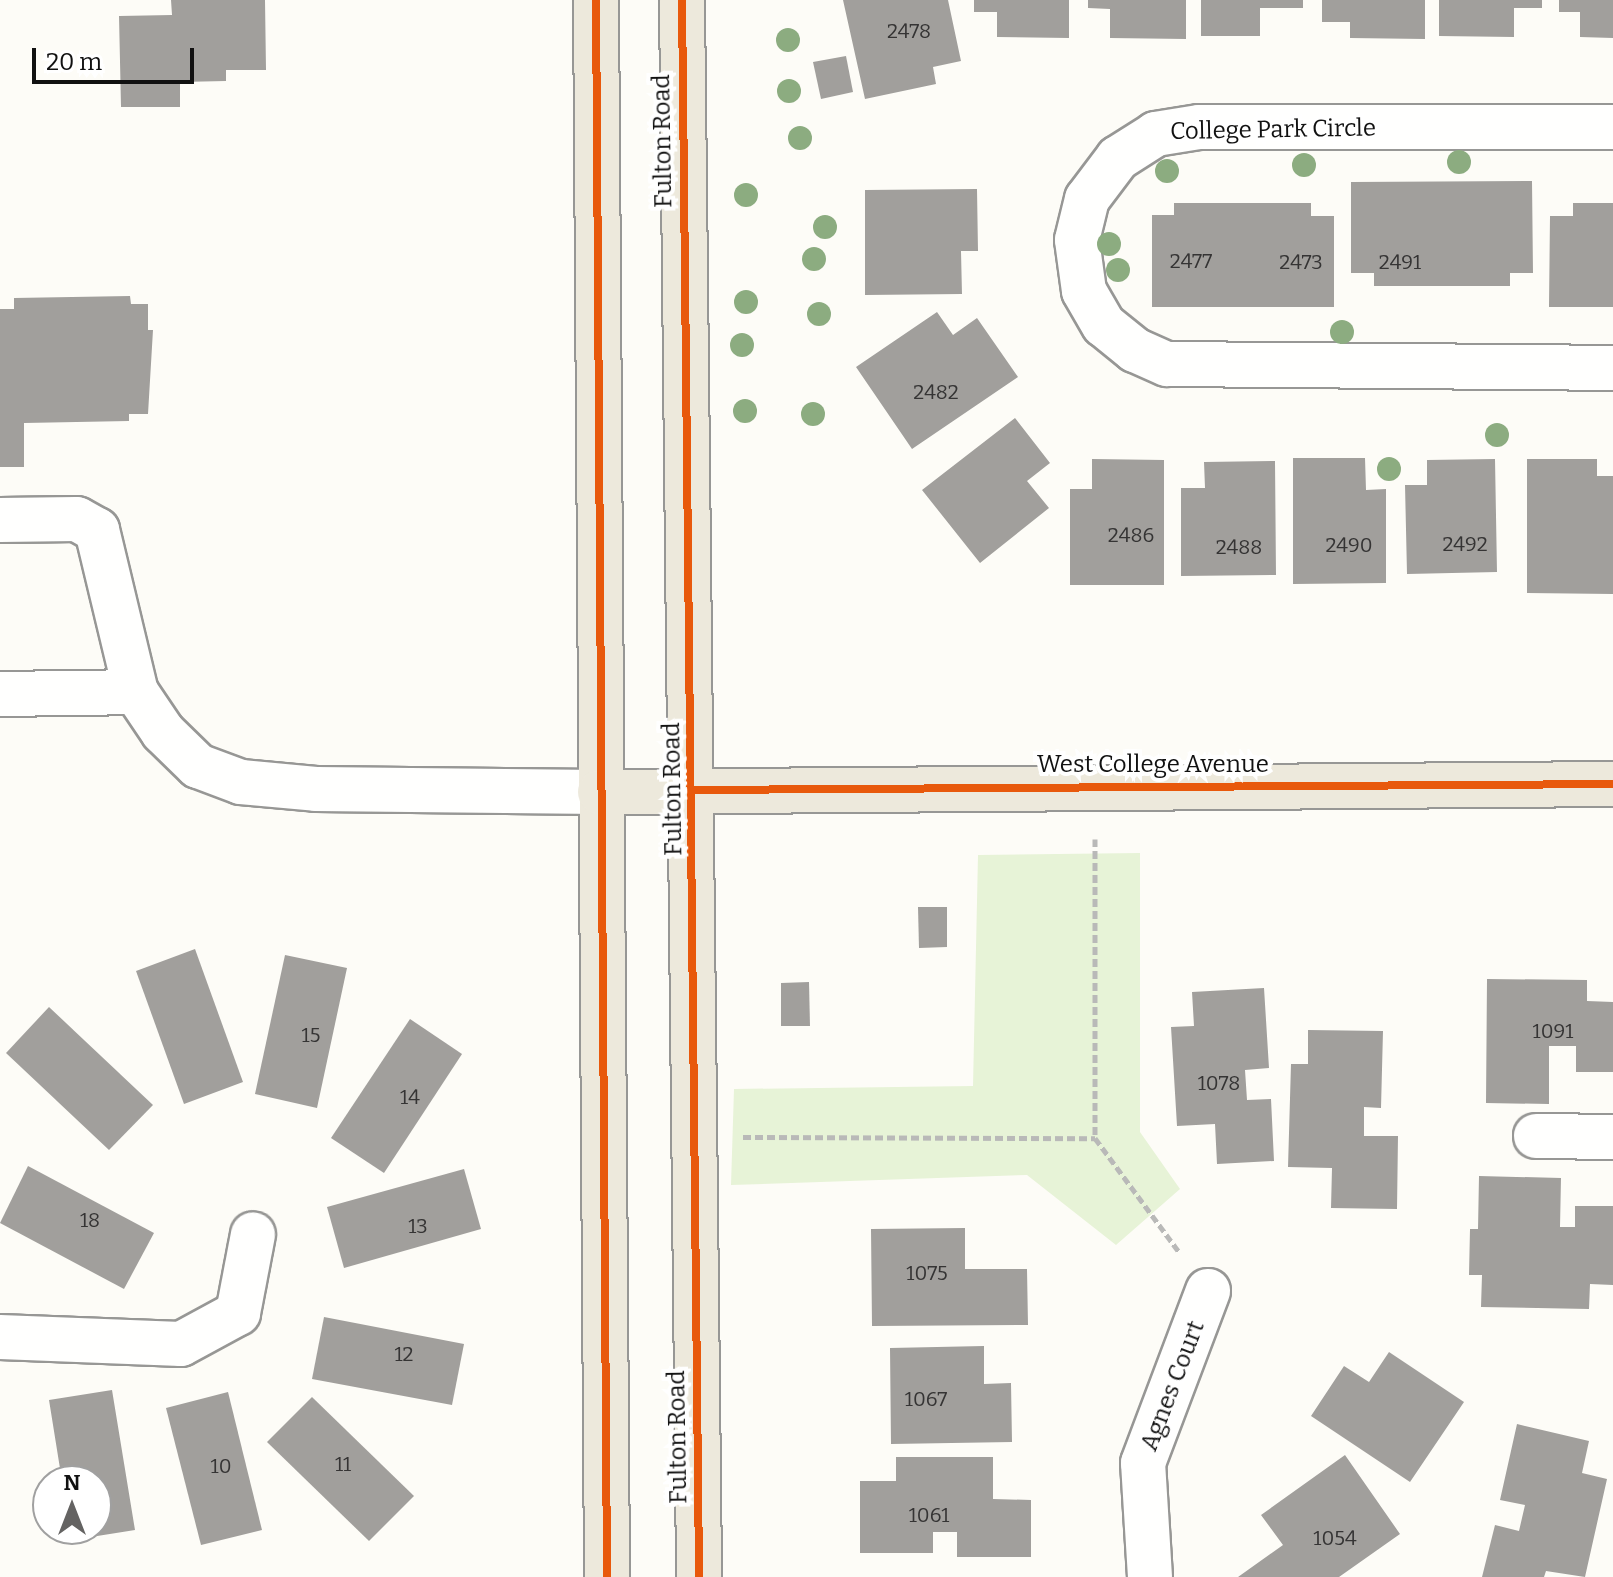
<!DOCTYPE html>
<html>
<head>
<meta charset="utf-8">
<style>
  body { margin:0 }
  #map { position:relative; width:1613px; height:1577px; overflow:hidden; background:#fdfcf7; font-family:Bitter,serif }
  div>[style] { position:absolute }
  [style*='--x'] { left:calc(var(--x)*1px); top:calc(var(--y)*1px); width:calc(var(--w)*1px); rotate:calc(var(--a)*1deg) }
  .green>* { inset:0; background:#e7f3d7 }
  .building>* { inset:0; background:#a19f9c }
  .path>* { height:5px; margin-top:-2.5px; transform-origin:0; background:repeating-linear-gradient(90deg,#b9b9b8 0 8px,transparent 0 12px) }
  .roads { filter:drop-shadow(2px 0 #979795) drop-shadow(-2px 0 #979795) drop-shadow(0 2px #979795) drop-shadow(0 -2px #979795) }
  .minor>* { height:44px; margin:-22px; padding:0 22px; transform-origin:22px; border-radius:22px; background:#fffffe }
  .major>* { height:44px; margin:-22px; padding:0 22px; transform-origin:22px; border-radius:22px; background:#ede9dc }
  .cycleway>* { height:8px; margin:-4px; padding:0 4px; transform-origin:4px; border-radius:4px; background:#e8590c }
  .trees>* { width:24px; height:24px; margin:-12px; border-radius:50%; background:#8cac80 }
  span { translate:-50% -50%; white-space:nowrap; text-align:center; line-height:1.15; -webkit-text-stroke:8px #fff; paint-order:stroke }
  .number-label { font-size:20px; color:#353434 }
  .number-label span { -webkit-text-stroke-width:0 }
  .street-label { font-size:24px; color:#111 }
  .north { position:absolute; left:32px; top:1465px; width:80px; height:80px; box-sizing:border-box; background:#fff; border:2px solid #a0a0a0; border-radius:50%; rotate:0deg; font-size:22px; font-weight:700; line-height:32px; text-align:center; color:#111 }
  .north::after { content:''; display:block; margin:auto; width:28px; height:36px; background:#646362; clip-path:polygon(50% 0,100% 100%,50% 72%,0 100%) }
  .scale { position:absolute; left:32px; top:48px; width:162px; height:36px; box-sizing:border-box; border:4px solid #111; border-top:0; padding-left:10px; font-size:24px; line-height:28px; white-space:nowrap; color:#111; -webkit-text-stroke:6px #fff; paint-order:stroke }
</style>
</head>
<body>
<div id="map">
  <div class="green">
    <i style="clip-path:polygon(1140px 853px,1140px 1132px,1180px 1189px,1116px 1245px,1027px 1175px,731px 1185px,734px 1089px,973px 1086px,978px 855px)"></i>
  </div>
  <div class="building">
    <i style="clip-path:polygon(171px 0,265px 0,266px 70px,226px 70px,226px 81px,180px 82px,180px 107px,121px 107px,119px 16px,172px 15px)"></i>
    <i style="clip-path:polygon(843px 0,948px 0,961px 61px,933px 67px,936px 84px,865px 99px)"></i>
    <i style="clip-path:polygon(974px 0,1069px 0,1069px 38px,997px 37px,997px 12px,974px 12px)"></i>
    <i style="clip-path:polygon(1088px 0,1186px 0,1186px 39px,1110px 38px,1110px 9px,1088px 8px)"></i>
    <i style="clip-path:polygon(1201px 0,1303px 0,1303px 8px,1260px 8px,1260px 36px,1201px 36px)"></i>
    <i style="clip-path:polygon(1322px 0,1425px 0,1425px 39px,1350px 38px,1350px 22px,1322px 22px)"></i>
    <i style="clip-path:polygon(1439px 0,1542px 0,1542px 8px,1514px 8px,1514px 37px,1439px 36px)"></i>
    <i style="clip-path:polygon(1559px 0,1613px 0,1613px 38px,1580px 37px,1580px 12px,1559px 12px)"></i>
    <i style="clip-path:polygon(846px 56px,853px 92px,821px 99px,813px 62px)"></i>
    <i style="clip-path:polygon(1532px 181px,1533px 273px,1510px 273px,1510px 286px,1374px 286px,1374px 273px,1351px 273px,1351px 182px)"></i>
    <i style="clip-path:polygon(977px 189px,978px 251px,961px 251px,962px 294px,865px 295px,865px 190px)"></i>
    <i style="clip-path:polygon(1174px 203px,1311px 203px,1311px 216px,1334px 216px,1334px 307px,1152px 307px,1152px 215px,1174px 215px)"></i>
    <i style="clip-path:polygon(1573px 203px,1613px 203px,1613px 307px,1549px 307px,1550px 216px,1573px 216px)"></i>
    <i style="clip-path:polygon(130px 296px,131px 304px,148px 304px,148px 330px,153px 330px,148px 414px,129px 414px,129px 421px,24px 423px,24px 467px,0 467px,0 309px,14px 309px,14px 298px)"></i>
    <i style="clip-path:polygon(937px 312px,953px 335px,977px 318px,1018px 377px,912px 449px,856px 367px)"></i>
    <i style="clip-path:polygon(1015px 418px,1050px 463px,1027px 481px,1049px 508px,980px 563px,922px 490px)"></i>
    <i style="clip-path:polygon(1293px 458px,1365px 458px,1366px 490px,1386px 489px,1386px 583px,1293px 584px)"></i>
    <i style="clip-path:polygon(1092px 459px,1164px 460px,1164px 585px,1070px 585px,1070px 489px,1092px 489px)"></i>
    <i style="clip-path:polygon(1495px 459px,1497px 572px,1407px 574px,1405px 485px,1427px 485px,1427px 460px)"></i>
    <i style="clip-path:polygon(1527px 459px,1597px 459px,1597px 476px,1613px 476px,1613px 594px,1527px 593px)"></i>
    <i style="clip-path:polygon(1275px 461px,1276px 575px,1181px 576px,1181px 488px,1205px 488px,1204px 462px)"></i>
    <i style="clip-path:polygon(918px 907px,947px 907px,947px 947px,919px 948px)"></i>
    <i style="clip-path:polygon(195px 949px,243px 1082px,184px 1104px,136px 971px)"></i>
    <i style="clip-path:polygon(285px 955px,347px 968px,317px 1108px,255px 1094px)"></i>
    <i style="clip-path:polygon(1487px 979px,1587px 980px,1587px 1001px,1613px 1002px,1613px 1072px,1576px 1072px,1576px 1046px,1549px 1046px,1549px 1104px,1486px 1103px)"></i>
    <i style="clip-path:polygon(809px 982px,810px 1026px,781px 1026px,781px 983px)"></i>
    <i style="clip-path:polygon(1264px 988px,1269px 1068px,1245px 1070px,1247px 1100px,1271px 1099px,1274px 1161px,1217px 1164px,1215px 1124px,1177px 1126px,1171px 1027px,1194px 1026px,1192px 992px)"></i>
    <i style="clip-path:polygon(49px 1007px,153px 1105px,109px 1150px,6px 1053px)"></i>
    <i style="clip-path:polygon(410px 1019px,462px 1054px,384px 1173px,331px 1138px)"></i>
    <i style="clip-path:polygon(1308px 1030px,1383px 1031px,1381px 1108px,1364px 1107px,1364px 1136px,1398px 1136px,1397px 1209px,1331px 1208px,1332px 1168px,1288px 1167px,1291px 1064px,1308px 1064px)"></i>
    <i style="clip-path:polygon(28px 1166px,154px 1233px,124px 1289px,0 1223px)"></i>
    <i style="clip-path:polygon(464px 1169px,481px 1229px,344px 1268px,327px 1207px)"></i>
    <i style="clip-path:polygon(1479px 1176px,1561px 1178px,1560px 1227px,1575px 1227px,1575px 1206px,1613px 1206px,1613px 1285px,1590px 1284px,1589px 1309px,1481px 1307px,1482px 1275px,1469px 1275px,1470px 1229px,1478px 1229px)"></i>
    <i style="clip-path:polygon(965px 1228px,965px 1269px,1027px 1269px,1028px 1325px,872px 1326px,871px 1229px)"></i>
    <i style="clip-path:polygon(324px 1317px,464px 1344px,452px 1405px,312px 1379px)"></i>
    <i style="clip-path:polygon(984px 1346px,984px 1384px,1011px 1383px,1012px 1442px,891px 1444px,890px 1348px)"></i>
    <i style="clip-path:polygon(1389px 1352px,1464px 1402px,1410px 1482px,1311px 1416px,1344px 1366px,1369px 1382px)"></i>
    <i style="clip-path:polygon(112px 1390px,135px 1530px,72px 1540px,70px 1529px,96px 1529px,96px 1481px,62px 1481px,49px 1400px)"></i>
    <i style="clip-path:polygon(228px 1392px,262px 1530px,201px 1545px,166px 1408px)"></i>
    <i style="clip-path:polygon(312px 1397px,414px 1496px,369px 1541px,267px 1442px)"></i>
    <i style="clip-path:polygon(1517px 1424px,1589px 1441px,1582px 1473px,1607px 1479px,1585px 1577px,1546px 1571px,1544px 1577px,1482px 1577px,1495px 1525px,1519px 1531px,1525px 1505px,1500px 1500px)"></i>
    <i style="clip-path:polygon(1345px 1455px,1400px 1534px,1339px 1577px,1238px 1577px,1283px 1545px,1261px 1515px)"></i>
    <i style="clip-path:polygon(896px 1457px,993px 1457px,993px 1499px,1031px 1500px,1031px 1557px,957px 1557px,957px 1532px,933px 1532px,933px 1553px,860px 1553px,860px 1481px,896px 1481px)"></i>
  </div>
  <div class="path">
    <i style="--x:1095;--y:839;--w:299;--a:90"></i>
    <i style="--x:743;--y:1137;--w:352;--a:0.2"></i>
    <i style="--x:1095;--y:1138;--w:142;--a:53.6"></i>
  </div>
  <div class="roads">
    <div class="minor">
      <i style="--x:1613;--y:127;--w:414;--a:180"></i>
      <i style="--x:1199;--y:127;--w:44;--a:170.8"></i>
      <i style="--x:1156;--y:134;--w:45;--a:147.7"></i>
      <i style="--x:1118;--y:158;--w:51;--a:127.1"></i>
      <i style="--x:1087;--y:199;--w:42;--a:103.7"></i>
      <i style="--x:1077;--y:240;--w:51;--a:82.2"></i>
      <i style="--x:1084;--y:291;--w:39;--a:60"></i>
      <i style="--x:1104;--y:325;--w:40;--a:39"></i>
      <i style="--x:1135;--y:350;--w:35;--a:24"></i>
      <i style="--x:1167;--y:364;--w:446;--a:0.5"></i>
      <i style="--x:0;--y:520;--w:77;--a:-0.7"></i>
      <i style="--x:77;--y:519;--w:23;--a:29"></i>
      <i style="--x:97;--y:530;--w:167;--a:76.5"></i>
      <i style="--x:136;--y:692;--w:48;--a:56"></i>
      <i style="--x:163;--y:732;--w:49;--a:44.2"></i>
      <i style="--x:198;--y:766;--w:46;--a:20.4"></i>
      <i style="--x:241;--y:782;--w:75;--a:5.3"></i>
      <i style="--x:316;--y:789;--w:284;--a:0.6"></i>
      <i style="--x:0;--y:694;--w:136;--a:-0.8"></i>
      <i style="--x:1536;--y:1136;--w:77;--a:0.7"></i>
      <i style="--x:0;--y:1337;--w:181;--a:2.2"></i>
      <i style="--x:181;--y:1344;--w:65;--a:-28.5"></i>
      <i style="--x:238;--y:1313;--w:80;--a:-79.2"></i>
      <i style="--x:1150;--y:1577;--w:114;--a:-93.5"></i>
      <i style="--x:1143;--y:1463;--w:184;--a:-69.3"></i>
    </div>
    <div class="major">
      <i style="--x:596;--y:0;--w:1577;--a:89.6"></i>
      <i style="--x:682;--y:0;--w:1577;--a:89.38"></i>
      <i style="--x:600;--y:792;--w:1013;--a:-0.45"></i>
    </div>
  </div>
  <div class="cycleway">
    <i style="--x:596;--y:0;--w:1577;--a:89.6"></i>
    <i style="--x:682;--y:0;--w:1577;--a:89.38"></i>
    <i style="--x:693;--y:790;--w:920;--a:-0.37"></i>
  </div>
  <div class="trees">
    <i style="left:788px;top:40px"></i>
    <i style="left:789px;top:91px"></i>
    <i style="left:800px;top:138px"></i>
    <i style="left:1459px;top:162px"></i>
    <i style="left:1304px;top:165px"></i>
    <i style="left:1167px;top:171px"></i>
    <i style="left:746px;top:195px"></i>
    <i style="left:825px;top:227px"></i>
    <i style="left:1109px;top:244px"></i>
    <i style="left:814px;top:259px"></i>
    <i style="left:1118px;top:270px"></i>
    <i style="left:746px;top:302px"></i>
    <i style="left:819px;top:314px"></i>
    <i style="left:1342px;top:332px"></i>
    <i style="left:742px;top:345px"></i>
    <i style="left:745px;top:411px"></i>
    <i style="left:813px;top:414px"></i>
    <i style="left:1497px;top:435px"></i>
    <i style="left:1389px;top:469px"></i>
  </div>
  <div class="number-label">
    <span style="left:909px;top:31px">2478</span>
    <span style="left:1191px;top:261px">2477</span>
    <span style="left:1301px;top:262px">2473</span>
    <span style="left:1400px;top:262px">2491</span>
    <span style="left:936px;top:392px">2482</span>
    <span style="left:1131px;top:535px">2486</span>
    <span style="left:1465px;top:544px">2492</span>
    <span style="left:1349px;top:545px">2490</span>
    <span style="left:1239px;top:547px">2488</span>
    <span style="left:1553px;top:1031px">1091</span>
    <span style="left:311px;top:1035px">15</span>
    <span style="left:1219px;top:1083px">1078</span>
    <span style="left:410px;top:1097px">14</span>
    <span style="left:90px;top:1220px">18</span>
    <span style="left:418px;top:1226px">13</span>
    <span style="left:927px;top:1273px">1075</span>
    <span style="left:404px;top:1354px">12</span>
    <span style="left:926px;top:1399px">1067</span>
    <span style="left:343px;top:1464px">11</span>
    <span style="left:221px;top:1466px">10</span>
    <span style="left:929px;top:1515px">1061</span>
    <span style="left:1335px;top:1538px">1054</span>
  </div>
  <div class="street-label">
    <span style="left:1273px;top:130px;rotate:-1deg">College Park Circle</span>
    <span style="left:663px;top:141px;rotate:-91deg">Fulton Road</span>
    <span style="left:1153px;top:765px">West College Avenue</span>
    <span style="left:673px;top:789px;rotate:-91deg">Fulton Road</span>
    <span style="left:1173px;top:1386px;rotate:-69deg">Agnes Court</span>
    <span style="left:678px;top:1437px;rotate:-91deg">Fulton Road</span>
  </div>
  <div class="north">N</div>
  <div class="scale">20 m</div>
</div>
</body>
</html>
